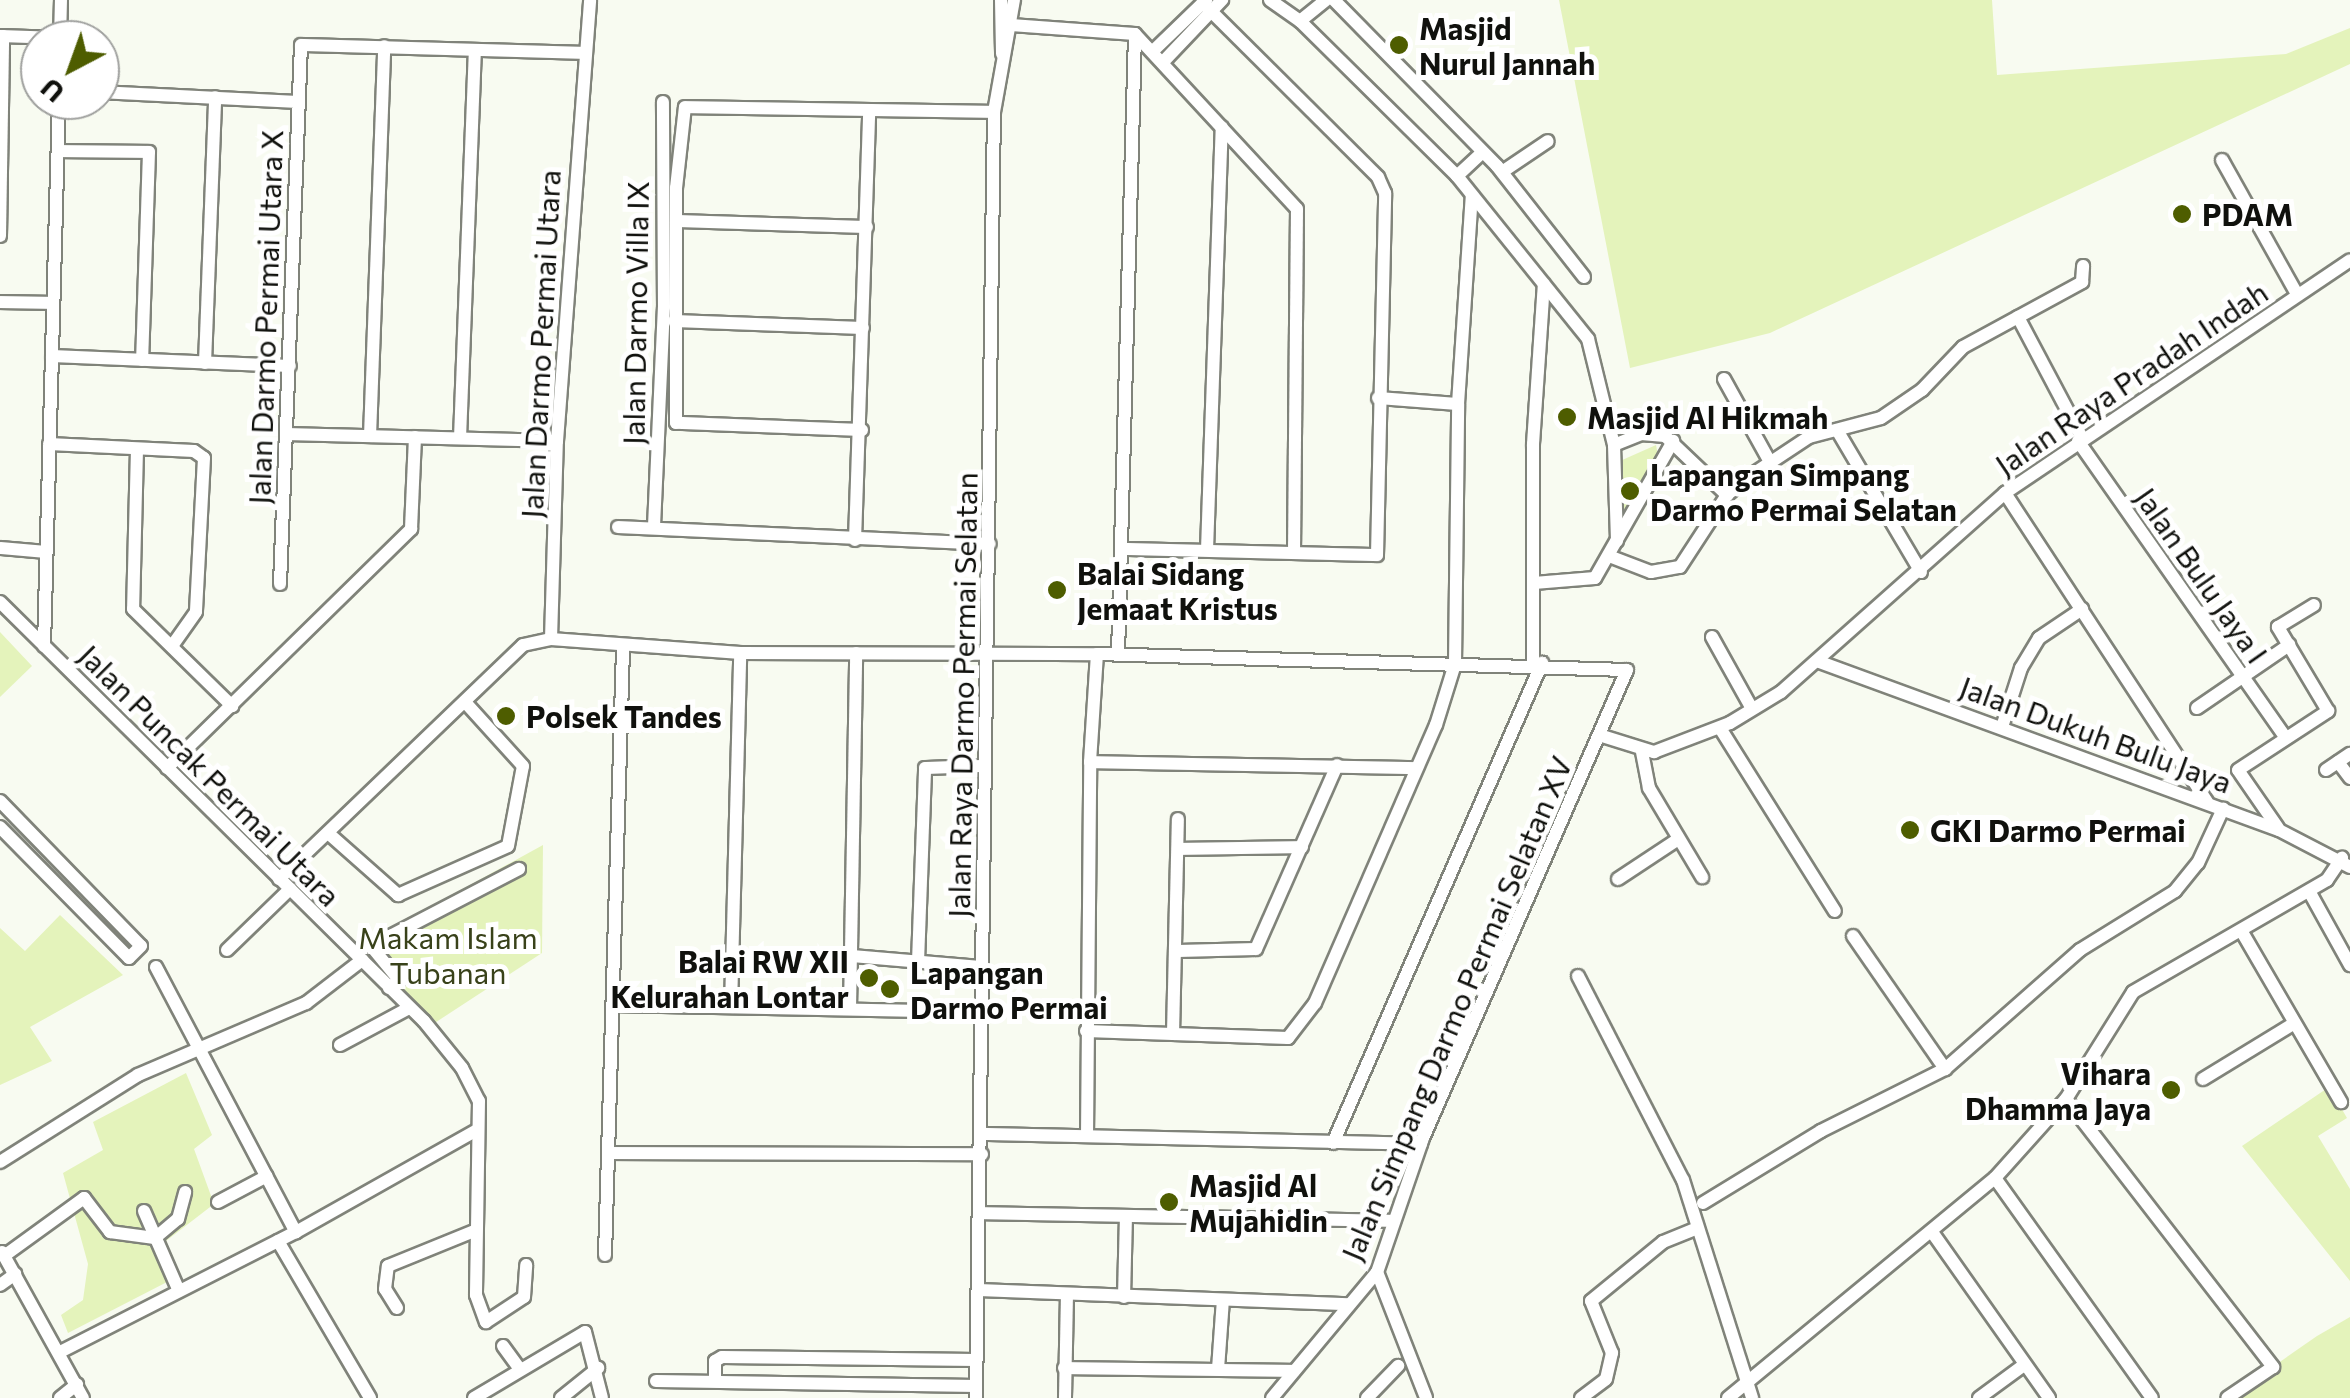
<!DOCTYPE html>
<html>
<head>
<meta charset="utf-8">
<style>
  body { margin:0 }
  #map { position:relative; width:2350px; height:1398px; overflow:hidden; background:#f8fbf1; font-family:Commissioner,sans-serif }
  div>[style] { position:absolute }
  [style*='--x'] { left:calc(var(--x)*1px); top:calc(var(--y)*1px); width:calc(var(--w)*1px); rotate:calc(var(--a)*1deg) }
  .green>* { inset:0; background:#e4f3bb }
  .roads { filter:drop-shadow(2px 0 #80837a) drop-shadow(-2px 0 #80837a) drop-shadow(0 2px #80837a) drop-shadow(0 -2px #80837a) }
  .minor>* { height:12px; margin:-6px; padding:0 6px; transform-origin:6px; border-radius:6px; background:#fff }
  .dots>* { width:28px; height:28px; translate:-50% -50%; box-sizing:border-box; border:5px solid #fff; border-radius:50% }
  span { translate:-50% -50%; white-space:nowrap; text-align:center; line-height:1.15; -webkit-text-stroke:10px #fff; paint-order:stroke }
  .poi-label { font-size:30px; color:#10110d; font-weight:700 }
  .left { translate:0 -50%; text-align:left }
  .right { translate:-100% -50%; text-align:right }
  .street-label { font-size:30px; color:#10110d }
  .park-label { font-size:30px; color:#39421a }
  .north { position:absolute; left:20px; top:20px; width:100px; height:100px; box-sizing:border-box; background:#fff; border:2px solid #9fa09e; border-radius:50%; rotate:221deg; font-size:28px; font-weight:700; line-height:40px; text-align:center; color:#10110d }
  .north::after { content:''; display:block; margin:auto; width:35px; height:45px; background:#4e5d00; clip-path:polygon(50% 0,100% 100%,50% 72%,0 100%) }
</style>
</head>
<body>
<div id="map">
  <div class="green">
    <i style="clip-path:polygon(1559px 0,1992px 0,1997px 75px,2286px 54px,2350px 28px,2350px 64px,1770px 333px,1630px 368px)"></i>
    <i style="clip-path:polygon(1656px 445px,1658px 456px,1623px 522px,1620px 461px)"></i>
    <i style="clip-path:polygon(0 632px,32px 666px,0 697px)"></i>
    <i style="clip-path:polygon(543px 845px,542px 953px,430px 1026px,355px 948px)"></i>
    <i style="clip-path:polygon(60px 915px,123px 975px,30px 1027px,52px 1061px,0 1085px,0 928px,25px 951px)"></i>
    <i style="clip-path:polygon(186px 1073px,212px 1135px,194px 1149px,214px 1204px,153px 1251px,169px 1281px,68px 1333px,61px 1315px,83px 1300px,88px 1264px,63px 1173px,103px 1150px,93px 1122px)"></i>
    <i style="clip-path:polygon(2329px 1087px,2347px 1118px,2318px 1136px,2350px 1189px,2350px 1281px,2242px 1146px)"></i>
    <i style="clip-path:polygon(2350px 1317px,2350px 1398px,2228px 1398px,2317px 1336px)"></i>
  </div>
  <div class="roads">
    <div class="minor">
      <i style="--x:1001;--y:0;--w:54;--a:88.9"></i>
      <i style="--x:1270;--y:0;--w:37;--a:35"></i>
      <i style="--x:1300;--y:21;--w:221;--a:44.6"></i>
      <i style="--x:1457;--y:176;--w:209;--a:51.2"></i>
      <i style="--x:1588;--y:339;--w:109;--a:76.2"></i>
      <i style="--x:1614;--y:445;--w:96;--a:88.2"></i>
      <i style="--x:1334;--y:0;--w:233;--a:45.5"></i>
      <i style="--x:1497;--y:166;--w:141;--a:51.9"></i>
      <i style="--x:1300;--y:21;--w:33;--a:-39"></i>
      <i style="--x:1011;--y:25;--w:124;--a:4.2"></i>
      <i style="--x:1135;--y:34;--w:238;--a:47.2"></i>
      <i style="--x:1297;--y:209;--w:344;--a:90.5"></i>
      <i style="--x:0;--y:36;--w:60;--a:1.9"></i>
      <i style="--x:60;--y:40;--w:40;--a:-88.6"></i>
      <i style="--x:1153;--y:51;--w:74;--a:-43.9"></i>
      <i style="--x:1163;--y:62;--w:86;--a:-46.4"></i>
      <i style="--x:100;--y:92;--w:197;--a:2.9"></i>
      <i style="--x:59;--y:151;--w:90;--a:0.6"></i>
      <i style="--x:149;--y:152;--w:208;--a:91.9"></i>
      <i style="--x:2222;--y:160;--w:154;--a:60.8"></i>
      <i style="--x:1502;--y:172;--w:55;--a:-34"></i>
      <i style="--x:1457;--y:176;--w:35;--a:-43"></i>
      <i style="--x:676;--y:221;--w:191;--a:1.8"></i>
      <i style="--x:0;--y:236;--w:200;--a:-89.1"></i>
      <i style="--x:0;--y:302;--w:52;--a:1.1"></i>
      <i style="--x:2018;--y:317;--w:137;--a:62.1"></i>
      <i style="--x:674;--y:321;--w:189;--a:2.1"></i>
      <i style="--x:52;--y:356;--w:238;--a:2.4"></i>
      <i style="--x:205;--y:363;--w:266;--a:-87.8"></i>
      <i style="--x:1724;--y:379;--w:95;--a:61"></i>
      <i style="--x:1378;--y:398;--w:80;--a:4.3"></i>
      <i style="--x:862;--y:430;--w:186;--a:-177.8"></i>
      <i style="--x:676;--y:423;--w:235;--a:-90"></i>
      <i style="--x:676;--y:188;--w:81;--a:-83.7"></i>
      <i style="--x:685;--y:107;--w:309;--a:0.9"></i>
      <i style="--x:1837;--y:430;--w:165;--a:59.4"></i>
      <i style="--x:286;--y:434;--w:271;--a:1.5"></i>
      <i style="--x:370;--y:436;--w:390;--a:-87.9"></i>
      <i style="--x:460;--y:438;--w:388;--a:-87.8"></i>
      <i style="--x:2078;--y:441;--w:361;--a:55"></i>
      <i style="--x:49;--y:444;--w:145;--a:2.8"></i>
      <i style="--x:194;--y:451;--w:12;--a:35"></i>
      <i style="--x:204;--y:458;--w:154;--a:93"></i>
      <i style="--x:196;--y:612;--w:42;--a:125.2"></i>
      <i style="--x:1614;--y:445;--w:29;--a:-22"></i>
      <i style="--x:1641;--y:434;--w:24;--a:5"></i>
      <i style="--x:1665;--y:436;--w:86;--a:43.6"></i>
      <i style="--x:137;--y:449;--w:160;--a:91.4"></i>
      <i style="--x:133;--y:609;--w:139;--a:44.4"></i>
      <i style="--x:2005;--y:493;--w:369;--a:56.8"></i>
      <i style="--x:654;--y:526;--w:219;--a:-87.4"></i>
      <i style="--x:664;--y:307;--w:205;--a:-90.3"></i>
      <i style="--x:618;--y:527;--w:372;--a:2.6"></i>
      <i style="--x:855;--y:540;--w:429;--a:-88.1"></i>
      <i style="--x:0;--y:548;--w:46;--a:5"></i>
      <i style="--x:1124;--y:549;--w:253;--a:1.4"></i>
      <i style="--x:1377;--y:555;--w:362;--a:-88.7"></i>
      <i style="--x:1385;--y:193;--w:17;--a:-114"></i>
      <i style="--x:1378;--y:177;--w:247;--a:-135.2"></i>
      <i style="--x:1207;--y:550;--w:423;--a:-88"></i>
      <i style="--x:1609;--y:556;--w:45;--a:20.9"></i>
      <i style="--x:1651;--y:572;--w:29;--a:-10"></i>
      <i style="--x:1680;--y:567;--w:86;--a:-56.9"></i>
      <i style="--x:1727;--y:495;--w:30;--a:-40"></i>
      <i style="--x:1750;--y:476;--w:71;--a:-33.5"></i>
      <i style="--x:1809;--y:437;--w:74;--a:-14.8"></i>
      <i style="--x:1881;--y:418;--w:50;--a:-34.3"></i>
      <i style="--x:1922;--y:390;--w:59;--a:-46.4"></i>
      <i style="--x:1963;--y:347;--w:136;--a:-28.6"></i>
      <i style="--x:2082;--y:282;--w:16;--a:-86"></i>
      <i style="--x:1534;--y:583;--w:61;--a:-4.7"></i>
      <i style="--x:1595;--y:578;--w:158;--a:-60.3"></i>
      <i style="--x:280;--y:584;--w:539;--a:-87.77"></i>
      <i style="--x:301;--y:45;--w:281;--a:1.6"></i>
      <i style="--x:0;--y:602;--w:596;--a:44.66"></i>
      <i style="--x:424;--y:1021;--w:60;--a:51"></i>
      <i style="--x:462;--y:1068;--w:37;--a:63"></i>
      <i style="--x:479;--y:1101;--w:194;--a:90.9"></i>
      <i style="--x:476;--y:1295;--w:29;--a:70"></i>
      <i style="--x:486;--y:1322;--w:45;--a:-33.3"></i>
      <i style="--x:524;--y:1297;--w:32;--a:-86"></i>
      <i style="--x:1712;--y:637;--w:82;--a:60.9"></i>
      <i style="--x:551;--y:639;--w:198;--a:-88.3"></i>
      <i style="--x:557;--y:441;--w:442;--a:-85.7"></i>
      <i style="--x:44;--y:646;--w:546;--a:-88.43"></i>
      <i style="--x:1118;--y:655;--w:621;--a:-88.43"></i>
      <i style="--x:1817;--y:661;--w:492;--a:20.1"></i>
      <i style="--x:2279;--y:830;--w:80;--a:27.5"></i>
      <i style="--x:1533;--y:663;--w:219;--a:-90"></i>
      <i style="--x:1533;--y:444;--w:160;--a:-86.1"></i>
      <i style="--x:2197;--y:708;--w:112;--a:-34.4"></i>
      <i style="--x:2003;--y:724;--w:59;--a:-72.2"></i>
      <i style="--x:2021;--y:668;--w:35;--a:-59"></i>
      <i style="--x:2039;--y:638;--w:52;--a:-34"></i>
      <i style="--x:1720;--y:728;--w:216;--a:57.9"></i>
      <i style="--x:1599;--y:735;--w:58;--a:17.2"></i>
      <i style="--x:1654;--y:752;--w:81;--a:-20.9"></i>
      <i style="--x:1730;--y:723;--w:60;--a:-31.3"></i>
      <i style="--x:1781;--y:692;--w:300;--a:-41.6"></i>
      <i style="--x:2005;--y:493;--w:416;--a:-34"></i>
      <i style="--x:1642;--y:752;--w:37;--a:79"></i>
      <i style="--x:1649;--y:788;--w:104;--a:59.2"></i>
      <i style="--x:1090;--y:762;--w:325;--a:1.1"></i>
      <i style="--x:2338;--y:762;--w:20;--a:53"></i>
      <i style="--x:167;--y:768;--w:342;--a:-44.4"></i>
      <i style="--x:411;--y:529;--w:92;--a:-87.5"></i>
      <i style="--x:2326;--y:770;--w:29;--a:-34"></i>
      <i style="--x:0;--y:801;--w:202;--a:45.8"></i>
      <i style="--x:141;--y:946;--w:17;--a:135"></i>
      <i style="--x:129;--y:958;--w:184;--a:-134.6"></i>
      <i style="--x:2278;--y:828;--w:70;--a:-124.6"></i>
      <i style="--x:2238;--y:770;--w:108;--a:-33.2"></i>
      <i style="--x:2328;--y:711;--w:98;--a:-120.8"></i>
      <i style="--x:2278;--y:627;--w:42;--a:-31.4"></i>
      <i style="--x:328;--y:833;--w:94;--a:41.5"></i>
      <i style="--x:398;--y:895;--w:120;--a:-24"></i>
      <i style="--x:508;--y:846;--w:81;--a:-79.4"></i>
      <i style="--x:523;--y:766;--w:86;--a:-132.2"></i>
      <i style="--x:1180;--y:849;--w:122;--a:-0.9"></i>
      <i style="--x:279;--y:879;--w:338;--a:-43.8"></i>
      <i style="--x:523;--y:645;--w:29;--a:-12"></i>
      <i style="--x:551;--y:639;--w:190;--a:4.2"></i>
      <i style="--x:740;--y:653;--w:357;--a:0.2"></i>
      <i style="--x:1097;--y:654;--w:530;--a:1.73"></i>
      <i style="--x:1627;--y:670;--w:511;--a:113.55"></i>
      <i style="--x:1423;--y:1138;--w:142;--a:108.9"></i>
      <i style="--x:1377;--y:1272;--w:164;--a:129.8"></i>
      <i style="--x:1618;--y:879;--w:71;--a:-33.5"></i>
      <i style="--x:2309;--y:891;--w:85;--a:61"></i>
      <i style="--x:2242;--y:932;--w:197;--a:59.8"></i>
      <i style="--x:1853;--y:936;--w:162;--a:55.3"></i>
      <i style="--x:227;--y:950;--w:88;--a:-44.1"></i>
      <i style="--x:1178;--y:951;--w:78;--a:-1.5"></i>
      <i style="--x:1256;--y:949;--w:201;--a:-66.2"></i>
      <i style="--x:852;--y:956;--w:129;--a:4.9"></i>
      <i style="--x:918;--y:962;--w:194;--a:-87.9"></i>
      <i style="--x:925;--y:768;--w:57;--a:-2"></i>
      <i style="--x:156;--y:967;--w:300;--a:62.2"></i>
      <i style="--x:1578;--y:976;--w:229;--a:62.8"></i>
      <i style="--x:1683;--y:1180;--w:229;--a:72.4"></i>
      <i style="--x:389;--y:988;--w:13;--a:-39"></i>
      <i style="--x:399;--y:980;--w:44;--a:-129.5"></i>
      <i style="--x:371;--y:946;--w:167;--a:-27.5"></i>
      <i style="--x:615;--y:1005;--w:368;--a:1.1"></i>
      <i style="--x:731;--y:1007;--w:354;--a:-88.5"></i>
      <i style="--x:850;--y:1009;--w:356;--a:-89"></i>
      <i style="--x:1086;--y:1031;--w:202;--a:2"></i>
      <i style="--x:1288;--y:1038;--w:44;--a:-52.4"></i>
      <i style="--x:1315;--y:1003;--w:303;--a:-66.5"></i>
      <i style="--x:1436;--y:725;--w:64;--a:-72.7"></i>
      <i style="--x:1455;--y:664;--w:260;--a:-89.3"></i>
      <i style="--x:1458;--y:404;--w:209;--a:-86.2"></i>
      <i style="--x:1173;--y:1034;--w:215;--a:-88.7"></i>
      <i style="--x:340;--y:1045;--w:78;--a:-28.2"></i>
      <i style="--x:2203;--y:1079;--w:105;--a:-31.4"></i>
      <i style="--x:2066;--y:1099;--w:339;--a:52.3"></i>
      <i style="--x:2273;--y:1367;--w:55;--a:146"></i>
      <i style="--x:983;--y:1134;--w:438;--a:1.3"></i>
      <i style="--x:1087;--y:1136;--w:374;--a:-89.5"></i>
      <i style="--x:1090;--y:762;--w:108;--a:-86.3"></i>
      <i style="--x:1333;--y:1143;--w:524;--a:-66.47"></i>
      <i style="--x:612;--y:1153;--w:370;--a:0.2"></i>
      <i style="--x:0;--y:1162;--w:163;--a:-32.2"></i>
      <i style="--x:138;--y:1075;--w:183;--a:-23.2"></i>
      <i style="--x:306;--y:1003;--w:71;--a:-37.5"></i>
      <i style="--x:1995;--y:1178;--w:270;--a:54.5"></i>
      <i style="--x:218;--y:1202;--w:55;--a:-28"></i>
      <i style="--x:1703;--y:1203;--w:138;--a:-31.4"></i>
      <i style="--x:1821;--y:1131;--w:139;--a:-26.6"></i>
      <i style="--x:1945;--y:1069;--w:180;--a:-41.4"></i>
      <i style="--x:2080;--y:950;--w:112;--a:-31.8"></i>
      <i style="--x:2175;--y:891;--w:36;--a:-51"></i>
      <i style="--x:2198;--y:863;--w:60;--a:-65.2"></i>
      <i style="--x:144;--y:1211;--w:87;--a:66.4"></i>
      <i style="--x:980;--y:1213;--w:414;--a:1.1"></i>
      <i style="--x:1932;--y:1232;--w:203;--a:54.8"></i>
      <i style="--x:278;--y:1241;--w:182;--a:59.6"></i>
      <i style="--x:2;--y:1252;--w:167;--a:61"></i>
      <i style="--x:605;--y:1255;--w:608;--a:-88.3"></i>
      <i style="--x:4;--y:1256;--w:99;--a:-35.9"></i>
      <i style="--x:84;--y:1198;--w:43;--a:52.6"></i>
      <i style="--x:110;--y:1232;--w:45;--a:7.6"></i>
      <i style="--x:155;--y:1238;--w:30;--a:-40"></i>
      <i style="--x:178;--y:1219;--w:28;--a:-75"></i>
      <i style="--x:1377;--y:1272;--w:135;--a:68.7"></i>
      <i style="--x:0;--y:1285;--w:19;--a:-36"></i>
      <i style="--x:978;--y:1290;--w:371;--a:2.2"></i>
      <i style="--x:1124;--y:1297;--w:80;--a:-88.6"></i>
      <i style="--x:397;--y:1308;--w:22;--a:-122"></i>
      <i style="--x:385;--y:1289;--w:23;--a:-83"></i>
      <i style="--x:388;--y:1266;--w:93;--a:-22.1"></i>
      <i style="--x:503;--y:1346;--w:27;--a:54"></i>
      <i style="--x:62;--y:1351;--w:263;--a:-27"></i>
      <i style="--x:296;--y:1232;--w:208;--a:-29.4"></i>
      <i style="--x:1064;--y:1368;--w:230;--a:0.7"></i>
      <i style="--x:1218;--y:1369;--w:69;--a:-85.9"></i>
      <i style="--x:715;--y:1378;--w:17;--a:-90"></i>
      <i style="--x:715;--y:1361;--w:8;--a:-30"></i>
      <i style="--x:722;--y:1357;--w:254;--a:0.7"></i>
      <i style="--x:656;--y:1381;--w:320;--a:0.9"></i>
      <i style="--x:60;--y:1398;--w:22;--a:-39"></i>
      <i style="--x:474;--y:1398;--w:129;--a:-30.7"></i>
      <i style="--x:585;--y:1332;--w:68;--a:75.6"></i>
      <i style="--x:561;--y:1398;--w:48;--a:-39"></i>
      <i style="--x:976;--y:1398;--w:1286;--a:-89.2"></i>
      <i style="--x:994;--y:112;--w:114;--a:-79.9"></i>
      <i style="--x:1065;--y:1398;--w:103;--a:-88.9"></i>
      <i style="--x:1367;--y:1398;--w:45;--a:-45.9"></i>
      <i style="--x:1581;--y:1398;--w:31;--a:-37"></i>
      <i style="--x:1606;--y:1379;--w:27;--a:-77"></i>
      <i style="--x:1612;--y:1353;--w:56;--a:-112"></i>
      <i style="--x:1591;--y:1301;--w:93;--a:-39.3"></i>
      <i style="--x:1663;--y:1242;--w:35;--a:-22"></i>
      <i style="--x:1728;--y:1398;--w:346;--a:-39.5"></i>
      <i style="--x:1995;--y:1178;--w:106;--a:-48.1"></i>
      <i style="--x:2066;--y:1099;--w:126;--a:-57.9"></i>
      <i style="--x:2133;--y:992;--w:224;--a:-30"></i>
      <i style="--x:2327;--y:880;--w:27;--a:-56"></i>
      <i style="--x:1979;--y:1398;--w:56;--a:-36.3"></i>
    </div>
  </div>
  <div class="dots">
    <i style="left:1399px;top:45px;background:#4e5d00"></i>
    <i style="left:2182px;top:214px;background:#4e5d00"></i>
    <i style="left:1567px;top:417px;background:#4e5d00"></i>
    <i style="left:1630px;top:491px;background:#4e5d00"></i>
    <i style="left:1057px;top:590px;background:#4e5d00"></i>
    <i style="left:506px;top:716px;background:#4e5d00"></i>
    <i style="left:1910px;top:830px;background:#4e5d00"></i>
    <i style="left:869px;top:978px;background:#4e5d00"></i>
    <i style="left:890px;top:989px;background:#4e5d00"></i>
    <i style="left:2171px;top:1090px;background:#4e5d00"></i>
    <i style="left:1169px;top:1202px;background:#4e5d00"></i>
  </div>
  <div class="poi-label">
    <span class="left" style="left:1419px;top:45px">Masjid<br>Nurul Jannah</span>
    <span class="left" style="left:2202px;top:214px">PDAM</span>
    <span class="left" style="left:1587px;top:417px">Masjid Al Hikmah</span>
    <span class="left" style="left:1650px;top:491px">Lapangan Simpang<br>Darmo Permai Selatan</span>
    <span class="left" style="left:1077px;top:590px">Balai Sidang<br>Jemaat Kristus</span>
    <span class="left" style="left:526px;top:716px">Polsek Tandes</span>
    <span class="left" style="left:1930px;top:830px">GKI Darmo Permai</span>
    <span class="right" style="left:849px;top:978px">Balai RW XII<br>Kelurahan Lontar</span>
    <span class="left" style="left:910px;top:989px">Lapangan<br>Darmo Permai</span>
    <span class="right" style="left:2151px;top:1090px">Vihara<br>Dhamma Jaya</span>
    <span class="left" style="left:1189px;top:1202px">Masjid Al<br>Mujahidin</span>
  </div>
  <div class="street-label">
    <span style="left:635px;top:313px;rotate:-89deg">Jalan Darmo Villa IX</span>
    <span style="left:265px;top:317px;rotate:-88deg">Jalan Darmo Permai Utara X</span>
    <span style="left:540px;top:344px;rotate:-87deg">Jalan Darmo Permai Utara</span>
    <span style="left:2131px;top:378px;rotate:-34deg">Jalan Raya Pradah Indah</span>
    <span style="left:2202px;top:575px;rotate:55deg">Jalan Bulu Jaya I</span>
    <span style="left:962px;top:695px;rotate:-89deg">Jalan Raya Darmo Permai Selatan</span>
    <span style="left:2096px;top:734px;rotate:20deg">Jalan Dukuh Bulu Jaya</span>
    <span style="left:210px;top:775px;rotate:45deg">Jalan Puncak Permai Utara</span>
    <span style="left:1456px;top:1008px;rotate:-67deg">Jalan Simpang Darmo Permai Selatan XV</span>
  </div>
  <div class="park-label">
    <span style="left:448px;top:954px">Makam Islam<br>Tubanan</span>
  </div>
  <div class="north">U</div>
</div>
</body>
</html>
